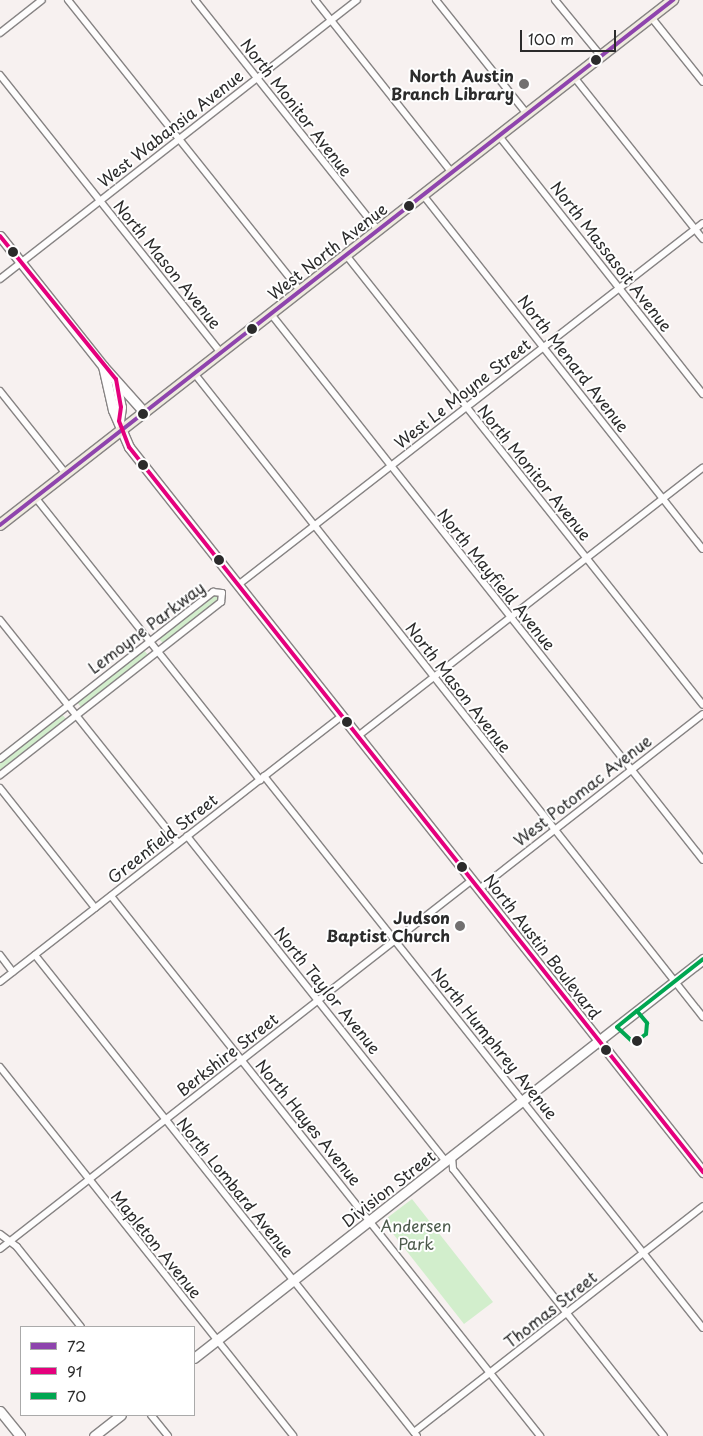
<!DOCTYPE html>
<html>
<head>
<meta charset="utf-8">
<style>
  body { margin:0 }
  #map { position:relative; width:703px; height:1436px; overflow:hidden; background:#f7f1f0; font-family:"Playpen Sans",sans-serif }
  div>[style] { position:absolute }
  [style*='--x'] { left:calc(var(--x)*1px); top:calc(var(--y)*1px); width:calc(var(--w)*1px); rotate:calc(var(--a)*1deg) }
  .green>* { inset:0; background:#d2eecc }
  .roads { filter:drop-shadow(1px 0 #878484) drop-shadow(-1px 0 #878484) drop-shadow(0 1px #878484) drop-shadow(0 -1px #878484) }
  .street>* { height:6px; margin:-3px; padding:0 3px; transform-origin:3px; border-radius:3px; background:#fefdfd }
  .secondary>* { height:9px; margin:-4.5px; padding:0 4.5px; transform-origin:4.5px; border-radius:4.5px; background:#fefdfd }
  .primary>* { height:10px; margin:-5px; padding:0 5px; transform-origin:5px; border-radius:5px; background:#efebdf }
  .bus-1>* { height:4px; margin:-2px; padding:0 2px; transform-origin:2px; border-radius:2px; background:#8e44ad }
  .bus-2>* { height:4px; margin:-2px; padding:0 2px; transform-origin:2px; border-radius:2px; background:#e5007d }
  .bus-3>* { height:4px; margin:-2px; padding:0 2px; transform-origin:2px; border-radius:2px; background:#00a651 }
  .dots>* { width:14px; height:14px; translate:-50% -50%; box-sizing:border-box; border:2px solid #fff; border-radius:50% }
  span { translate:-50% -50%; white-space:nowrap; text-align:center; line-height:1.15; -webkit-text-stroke:4px #fff; paint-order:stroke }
  .poi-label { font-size:16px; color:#2b2b2b; font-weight:700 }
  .right { translate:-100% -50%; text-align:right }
  .street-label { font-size:16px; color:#2b2b2b }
  .park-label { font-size:16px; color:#4d5b4c }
  .legend { position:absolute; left:20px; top:1326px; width:175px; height:90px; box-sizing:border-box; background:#fff; border:1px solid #aaa; margin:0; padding:6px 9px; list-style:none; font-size:15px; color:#2b2b2b }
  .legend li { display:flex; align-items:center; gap:10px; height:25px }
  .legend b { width:25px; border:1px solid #aaa }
  .scale { position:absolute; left:520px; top:30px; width:96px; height:22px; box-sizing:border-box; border:2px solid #2b2b2b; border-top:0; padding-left:6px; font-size:15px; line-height:18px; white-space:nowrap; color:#2b2b2b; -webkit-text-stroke:4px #fff; paint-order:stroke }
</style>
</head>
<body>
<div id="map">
  <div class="green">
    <i style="clip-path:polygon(215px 594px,219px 595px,219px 600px,163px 643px,158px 638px)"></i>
    <i style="clip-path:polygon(143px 649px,148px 655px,81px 707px,76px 701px)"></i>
    <i style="clip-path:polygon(61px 713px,66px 719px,0 770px,0 761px)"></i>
    <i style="clip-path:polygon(412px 1199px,493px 1302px,464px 1324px,383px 1221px)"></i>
  </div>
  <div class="roads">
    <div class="street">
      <i style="--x:68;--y:0;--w:372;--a:51.4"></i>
      <i style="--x:195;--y:0;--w:294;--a:51.5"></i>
      <i style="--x:315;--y:0;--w:221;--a:51.6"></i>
      <i style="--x:436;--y:0;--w:146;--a:51.4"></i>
      <i style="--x:555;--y:0;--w:72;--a:50.6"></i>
      <i style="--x:651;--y:17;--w:83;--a:51.3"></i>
      <i style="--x:0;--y:33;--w:53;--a:-38.2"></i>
      <i style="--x:0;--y:75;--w:355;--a:51.5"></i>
      <i style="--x:574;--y:77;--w:207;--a:51.5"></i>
      <i style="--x:499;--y:136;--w:329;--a:51.7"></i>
      <i style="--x:423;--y:195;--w:451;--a:51.7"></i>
      <i style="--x:346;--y:255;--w:574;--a:51.57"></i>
      <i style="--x:0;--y:279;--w:453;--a:-38"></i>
      <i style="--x:271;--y:314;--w:696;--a:51.65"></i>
      <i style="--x:194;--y:373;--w:821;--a:51.68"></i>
      <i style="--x:0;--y:391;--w:106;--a:51.5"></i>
      <i style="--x:35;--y:497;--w:362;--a:51.5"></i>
      <i style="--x:238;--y:585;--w:589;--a:-37.9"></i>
      <i style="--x:0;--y:620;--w:285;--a:51.4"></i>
      <i style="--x:358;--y:736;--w:437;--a:-37.9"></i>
      <i style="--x:0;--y:759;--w:271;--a:-38.1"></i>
      <i style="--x:213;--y:592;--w:9;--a:6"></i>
      <i style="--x:222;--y:593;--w:9;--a:96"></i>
      <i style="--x:221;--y:602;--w:281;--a:141.9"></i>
      <i style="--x:264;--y:776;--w:705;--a:51.51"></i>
      <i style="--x:0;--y:788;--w:153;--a:51.6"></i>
      <i style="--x:187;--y:836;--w:416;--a:51.5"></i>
      <i style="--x:479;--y:889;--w:284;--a:-38"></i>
      <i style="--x:111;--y:896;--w:690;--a:51.53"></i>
      <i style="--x:0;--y:955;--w:21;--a:53"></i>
      <i style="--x:35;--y:955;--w:614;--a:51.54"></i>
      <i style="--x:0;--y:982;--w:433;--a:-37.9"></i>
      <i style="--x:0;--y:1067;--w:471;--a:51.5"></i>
      <i style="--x:452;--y:1157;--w:12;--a:85"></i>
      <i style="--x:453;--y:1169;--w:340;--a:51.7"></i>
      <i style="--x:0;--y:1234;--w:21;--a:37"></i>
      <i style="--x:17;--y:1247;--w:102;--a:51.3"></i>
      <i style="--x:0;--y:1249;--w:599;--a:-38.02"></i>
      <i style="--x:151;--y:1415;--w:27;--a:51"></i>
      <i style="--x:414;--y:1432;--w:367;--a:-38"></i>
    </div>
    <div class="secondary">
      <i style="--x:0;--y:236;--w:166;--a:51.6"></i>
      <i style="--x:103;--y:366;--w:62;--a:48.3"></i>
      <i style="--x:103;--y:366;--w:45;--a:77.2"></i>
      <i style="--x:113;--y:410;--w:40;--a:66.6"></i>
      <i style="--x:129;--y:447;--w:925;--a:51.63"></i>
      <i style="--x:116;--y:382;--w:25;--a:79"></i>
      <i style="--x:121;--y:407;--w:14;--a:98"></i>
      <i style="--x:194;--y:1358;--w:647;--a:-38.09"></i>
      <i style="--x:0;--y:1411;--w:32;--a:51"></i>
      <i style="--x:94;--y:1436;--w:34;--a:-38"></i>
    </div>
    <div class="primary">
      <i style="--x:0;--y:525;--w:854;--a:-37.96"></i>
    </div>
  </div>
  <div class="bus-1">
    <i style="--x:0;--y:525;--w:854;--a:-37.96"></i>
  </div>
  <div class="bus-2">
    <i style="--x:0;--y:236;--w:184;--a:51"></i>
    <i style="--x:116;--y:379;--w:28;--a:80"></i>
    <i style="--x:121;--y:407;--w:14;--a:98"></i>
    <i style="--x:119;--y:421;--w:28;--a:69"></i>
    <i style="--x:129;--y:447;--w:925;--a:51.63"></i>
  </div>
  <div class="bus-3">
    <i style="--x:637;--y:1011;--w:16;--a:50"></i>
    <i style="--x:647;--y:1023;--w:11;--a:95"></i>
    <i style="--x:646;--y:1034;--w:15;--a:143"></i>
    <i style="--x:634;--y:1043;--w:23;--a:-137"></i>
    <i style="--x:617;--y:1027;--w:26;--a:-39"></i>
    <i style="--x:637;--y:1011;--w:84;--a:-38.2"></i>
  </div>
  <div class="dots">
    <i style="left:596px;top:60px;background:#2b2b2b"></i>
    <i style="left:524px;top:84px;background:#727070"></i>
    <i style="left:409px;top:206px;background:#2b2b2b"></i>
    <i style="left:13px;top:252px;background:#2b2b2b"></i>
    <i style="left:252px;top:329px;background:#2b2b2b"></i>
    <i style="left:143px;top:414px;background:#2b2b2b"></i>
    <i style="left:143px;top:465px;background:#2b2b2b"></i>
    <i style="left:219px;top:560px;background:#2b2b2b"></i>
    <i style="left:347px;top:722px;background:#2b2b2b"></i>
    <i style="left:462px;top:867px;background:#2b2b2b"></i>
    <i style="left:460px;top:926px;background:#727070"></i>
    <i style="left:637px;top:1041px;background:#2b2b2b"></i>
    <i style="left:606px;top:1050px;background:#2b2b2b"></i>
  </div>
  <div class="poi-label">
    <span class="right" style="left:514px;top:84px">North Austin<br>Branch Library</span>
    <span class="right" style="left:450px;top:926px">Judson<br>Baptist Church</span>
  </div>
  <div class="street-label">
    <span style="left:297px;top:107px;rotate:52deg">North Monitor Avenue</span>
    <span style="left:170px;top:128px;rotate:-38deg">West Wabansia Avenue</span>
    <span style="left:327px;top:251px;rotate:-38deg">West North Avenue</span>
    <span style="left:612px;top:256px;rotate:52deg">North Massasoit Avenue</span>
    <span style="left:168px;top:264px;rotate:51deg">North Mason Avenue</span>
    <span style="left:574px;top:363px;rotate:52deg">North Menard Avenue</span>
    <span style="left:462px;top:393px;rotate:-38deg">West Le Moyne Street</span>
    <span style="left:535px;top:472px;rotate:51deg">North Monitor Avenue</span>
    <span style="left:497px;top:579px;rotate:51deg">North Mayfield Avenue</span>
    <span style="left:146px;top:627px;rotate:-37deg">Lemoyne Parkway</span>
    <span style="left:459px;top:687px;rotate:52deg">North Mason Avenue</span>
    <span style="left:582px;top:790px;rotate:-38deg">West Potomac Avenue</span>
    <span style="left:162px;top:838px;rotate:-38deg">Greenfield Street</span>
    <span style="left:543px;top:946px;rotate:52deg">North Austin Boulevard</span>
    <span style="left:328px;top:990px;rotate:51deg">North Taylor Avenue</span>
    <span style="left:495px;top:1043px;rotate:51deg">North Humphrey Avenue</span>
    <span style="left:227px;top:1054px;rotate:-38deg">Berkshire Street</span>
    <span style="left:309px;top:1122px;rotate:51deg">North Hayes Avenue</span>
    <span style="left:236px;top:1187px;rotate:51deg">North Lombard Avenue</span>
    <span style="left:388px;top:1188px;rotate:-38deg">Division Street</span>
    <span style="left:157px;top:1244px;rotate:51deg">Mapleton Avenue</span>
    <span style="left:550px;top:1309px;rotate:-38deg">Thomas Street</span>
  </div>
  <div class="park-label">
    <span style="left:416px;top:1234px">Andersen<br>Park</span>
  </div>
  <ul class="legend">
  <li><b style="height:6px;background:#8e44ad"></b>72</li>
  <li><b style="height:6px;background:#e5007d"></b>91</li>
  <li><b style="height:6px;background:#00a651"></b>70</li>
  </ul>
  <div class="scale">100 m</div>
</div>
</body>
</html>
